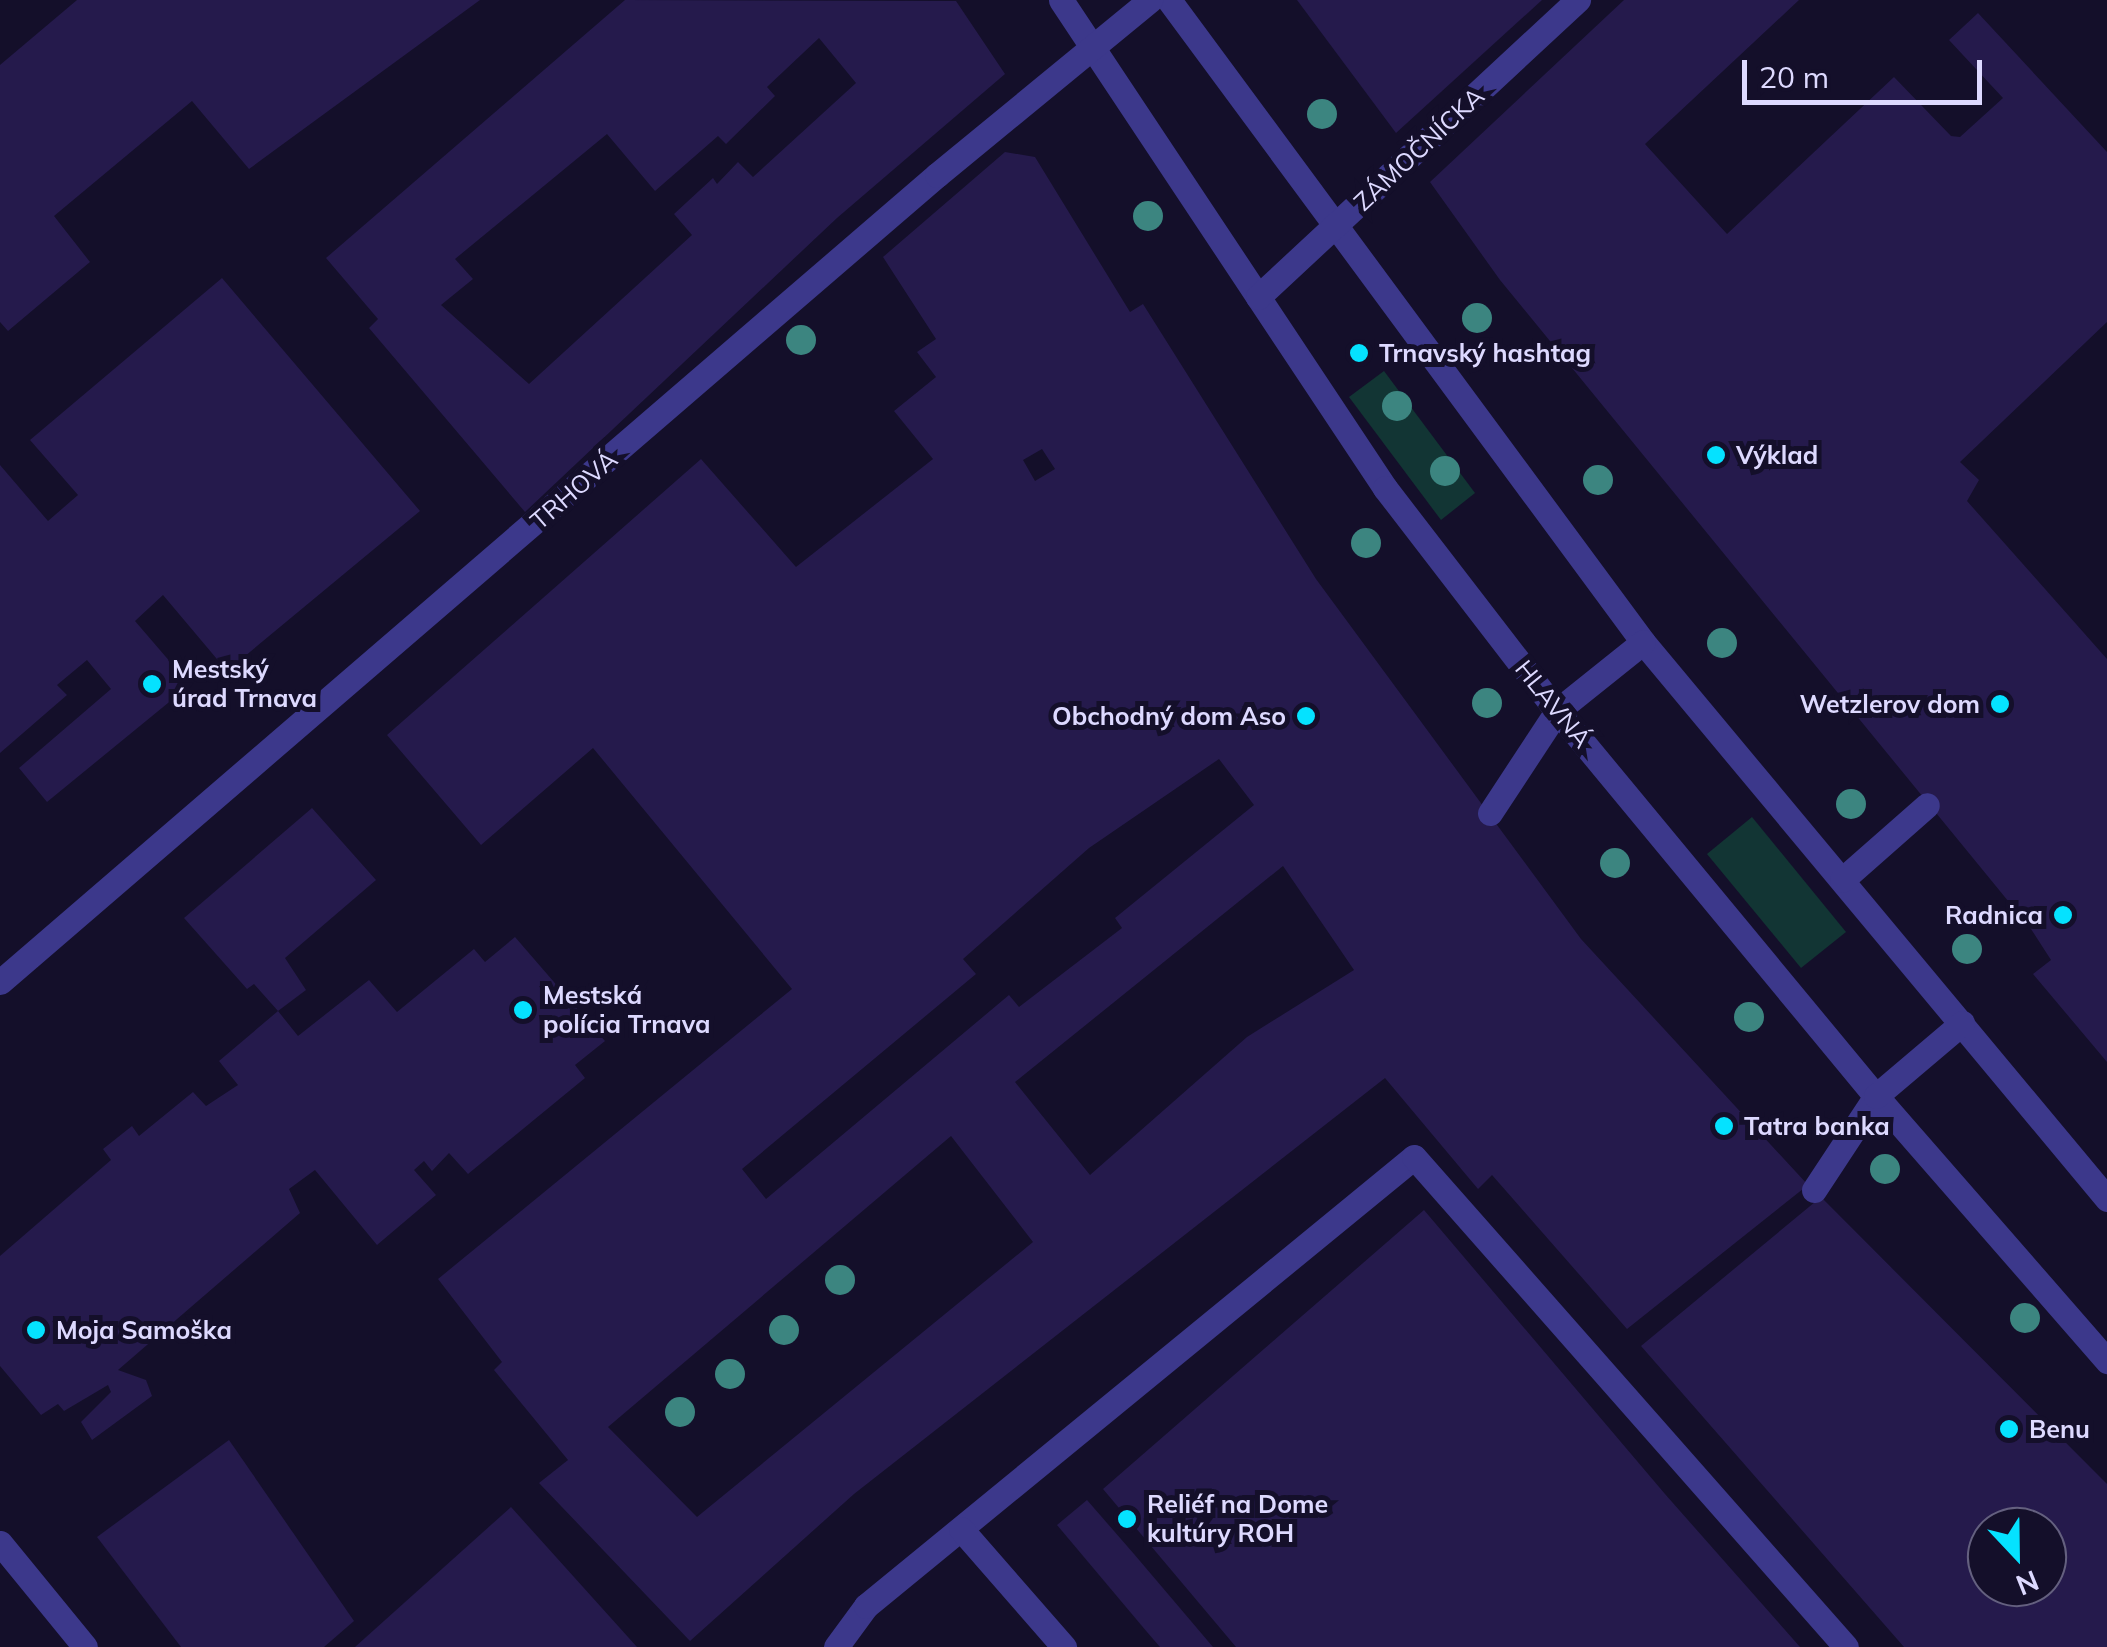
<!DOCTYPE html>
<html>
<head>
<meta charset="utf-8">
<style>
  body { margin:0 }
  #map { position:relative; width:2107px; height:1647px; overflow:hidden; background:#140f2a; font-family:Mulish,sans-serif }
  div>[style] { position:absolute }
  [style*='--x'] { left:calc(var(--x)*1px); top:calc(var(--y)*1px); width:calc(var(--w)*1px); rotate:calc(var(--a)*1deg) }
  .green>* { inset:0; background:#123534 }
  .building>* { inset:0; background:#251a4c }
  .lane>* { height:25px; margin:-12.5px; padding:0 12.5px; transform-origin:12.5px; border-radius:12.5px; background:#3c388b }
  .street>* { height:25px; margin:-12.5px; padding:0 12.5px; transform-origin:12.5px; border-radius:12.5px; background:#3c388b }
  .trees>* { width:30px; height:30px; margin:-15px; border-radius:50%; background:#3c8580 }
  .dots>* { width:28px; height:28px; translate:-50% -50%; box-sizing:border-box; border:5px solid #140f2a; border-radius:50% }
  span { translate:-50% -50%; white-space:nowrap; text-align:center; line-height:1.15; -webkit-text-stroke:10px #140f2a; paint-order:stroke }
  .street-label { font-size:25px; color:#ddd9ff }
  .poi-label { font-size:25px; color:#ddd9ff; font-weight:700 }
  .left { translate:0 -50%; text-align:left }
  .right { translate:-100% -50%; text-align:right }
  .north { position:absolute; left:1967px; top:1507px; width:100px; height:100px; box-sizing:border-box; background:#140f2a; border:2px solid #64607f; border-radius:50%; rotate:158deg; font-size:28px; font-weight:700; line-height:40px; text-align:center; color:#ddd9ff }
  .north::after { content:''; display:block; margin:auto; width:35px; height:45px; background:#05e2ff; clip-path:polygon(50% 0,100% 100%,50% 72%,0 100%) }
  .scale { position:absolute; left:1742px; top:60px; width:240px; height:45px; box-sizing:border-box; border:5px solid #ddd9ff; border-top:0; padding-left:12px; font-size:30px; line-height:35px; white-space:nowrap; color:#ddd9ff; -webkit-text-stroke:8px #140f2a; paint-order:stroke }
</style>
</head>
<body>
<div id="map">
  <div class="green">
    <i style="clip-path:polygon(1384px 371px,1475px 493px,1441px 520px,1349px 397px)"></i>
    <i style="clip-path:polygon(1752px 817px,1846px 932px,1801px 968px,1707px 854px)"></i>
  </div>
  <div class="building">
    <i style="clip-path:polygon(77px 0,480px 0,249px 169px,192px 101px,54px 216px,90px 262px,8px 331px,0 322px,0 65px)"></i>
    <i style="clip-path:polygon(evenodd,625px 0,956px 1px,1005px 74px,837px 218px,525px 512px,369px 328px,378px 319px,326px 258px,625px 0,819px 38px,856px 83px,753px 177px,738px 162px,717px 184px,713px 178px,674px 214px,692px 235px,529px 384px,441px 305px,473px 279px,455px 259px,607px 134px,655px 191px,718px 136px,726px 144px,775px 96px,767px 87px,819px 38px)"></i>
    <i style="clip-path:polygon(1297px 0,1542px 0,1396px 133px)"></i>
    <i style="clip-path:polygon(1624px 0,1799px 0,1645px 144px,1727px 234px,1894px 77px,1951px 136px,1960px 137px,2003px 98px,1949px 40px,1978px 13px,2107px 152px,2107px 322px,1960px 462px,1979px 480px,1967px 501px,2107px 659px,2107px 1062px,2033px 974px,2051px 960px,2031px 929px,1500px 280px,1430px 182px)"></i>
    <i style="clip-path:polygon(evenodd,1005px 152px,1035px 157px,1130px 312px,1143px 304px,1316px 579px,1581px 939px,1808px 1185px,1627px 1329px,1492px 1175px,1478px 1189px,1385px 1078px,854px 1494px,690px 1641px,539px 1483px,568px 1460px,494px 1370px,502px 1362px,438px 1279px,792px 989px,593px 748px,481px 845px,387px 735px,701px 459px,796px 567px,933px 459px,894px 411px,936px 377px,917px 352px,936px 339px,883px 257px,1005px 152px,1042px 449px,1055px 469px,1035px 481px,1023px 460px,1042px 449px,1005px 152px,1219px 759px,1254px 805px,1115px 918px,1122px 928px,1019px 1007px,1009px 995px,766px 1199px,742px 1169px,976px 974px,963px 959px,1089px 848px,1219px 759px,1005px 152px,1283px 866px,1354px 970px,1247px 1037px,1090px 1175px,1015px 1082px,1283px 866px,1005px 152px,951px 1136px,1033px 1242px,697px 1517px,608px 1427px,951px 1136px)"></i>
    <i style="clip-path:polygon(222px 278px,420px 511px,227px 671px,163px 595px,135px 621px,190px 685px,47px 802px,19px 768px,111px 689px,87px 660px,57px 685px,67px 695px,0 753px,0 465px,48px 521px,78px 495px,30px 440px)"></i>
    <i style="clip-path:polygon(312px 808px,376px 880px,285px 958px,306px 990px,278px 1011px,298px 1036px,369px 980px,397px 1012px,474px 949px,485px 962px,515px 937px,605px 1041px,575px 1065px,585px 1078px,468px 1174px,449px 1153px,432px 1171px,424px 1161px,414px 1170px,436px 1195px,377px 1245px,315px 1170px,289px 1189px,300px 1213px,118px 1370px,146px 1380px,152px 1396px,92px 1440px,81px 1422px,111px 1392px,108px 1385px,64px 1411px,58px 1404px,41px 1415px,0 1366px,0 1256px,111px 1160px,103px 1149px,132px 1126px,139px 1136px,193px 1092px,206px 1106px,238px 1085px,219px 1061px,278px 1011px,254px 984px,247px 989px,184px 918px)"></i>
    <i style="clip-path:polygon(evenodd,1821px 1197px,2107px 1484px,2107px 1647px,1904px 1647px,1641px 1346px,1821px 1197px,1987px 1527px,2047px 1527px,2047px 1587px,1987px 1587px,1987px 1527px)"></i>
    <i style="clip-path:polygon(1424px 1210px,1665px 1494px,1800px 1647px,1236px 1647px,1103px 1489px)"></i>
    <i style="clip-path:polygon(229px 1440px,354px 1621px,324px 1647px,181px 1647px,97px 1537px)"></i>
    <i style="clip-path:polygon(1087px 1500px,1134px 1554px,1213px 1647px,1160px 1647px,1147px 1632px,1057px 1525px)"></i>
    <i style="clip-path:polygon(511px 1507px,637px 1647px,355px 1647px)"></i>
  </div>
  <div class="lane">
    <i style="--x:0;--y:982;--w:1237;--a:-40.74"></i>
    <i style="--x:836;--y:1647;--w:51;--a:-53.8"></i>
    <i style="--x:866;--y:1606;--w:708;--a:-39.33"></i>
    <i style="--x:1414;--y:1157;--w:653;--a:48.6"></i>
  </div>
  <div class="street">
    <i style="--x:1061;--y:0;--w:586;--a:56.42"></i>
    <i style="--x:1385;--y:488;--w:282;--a:52.4"></i>
    <i style="--x:1557;--y:711;--w:500;--a:50.4"></i>
    <i style="--x:1876;--y:1096;--w:352;--a:48.9"></i>
    <i style="--x:1169;--y:0;--w:798;--a:53.56"></i>
    <i style="--x:1643;--y:642;--w:725;--a:50.2"></i>
    <i style="--x:937;--y:175;--w:276;--a:-39.4"></i>
    <i style="--x:1258;--y:297;--w:437;--a:-42.9"></i>
    <i style="--x:1490;--y:813;--w:122;--a:-56.7"></i>
    <i style="--x:1557;--y:711;--w:110;--a:-38.7"></i>
    <i style="--x:1842;--y:880;--w:113;--a:-41.4"></i>
    <i style="--x:1814;--y:1190;--w:113;--a:-56.6"></i>
    <i style="--x:1876;--y:1096;--w:113;--a:-40.3"></i>
    <i style="--x:961;--y:1529;--w:157;--a:48.9"></i>
    <i style="--x:0;--y:1543;--w:134;--a:50.7"></i>
  </div>
  <div class="trees">
    <i style="left:1322px;top:114px"></i>
    <i style="left:1148px;top:216px"></i>
    <i style="left:1477px;top:318px"></i>
    <i style="left:801px;top:340px"></i>
    <i style="left:1397px;top:406px"></i>
    <i style="left:1445px;top:471px"></i>
    <i style="left:1598px;top:480px"></i>
    <i style="left:1366px;top:543px"></i>
    <i style="left:1722px;top:643px"></i>
    <i style="left:1487px;top:703px"></i>
    <i style="left:1851px;top:804px"></i>
    <i style="left:1615px;top:863px"></i>
    <i style="left:1967px;top:949px"></i>
    <i style="left:1749px;top:1017px"></i>
    <i style="left:1885px;top:1169px"></i>
    <i style="left:840px;top:1280px"></i>
    <i style="left:2025px;top:1318px"></i>
    <i style="left:784px;top:1330px"></i>
    <i style="left:730px;top:1374px"></i>
    <i style="left:680px;top:1412px"></i>
  </div>
  <div class="dots">
    <i style="left:1359px;top:353px;background:#05e2ff"></i>
    <i style="left:1716px;top:455px;background:#05e2ff"></i>
    <i style="left:152px;top:684px;background:#05e2ff"></i>
    <i style="left:2000px;top:704px;background:#05e2ff"></i>
    <i style="left:1306px;top:716px;background:#05e2ff"></i>
    <i style="left:2063px;top:915px;background:#05e2ff"></i>
    <i style="left:523px;top:1010px;background:#05e2ff"></i>
    <i style="left:1724px;top:1126px;background:#05e2ff"></i>
    <i style="left:36px;top:1330px;background:#05e2ff"></i>
    <i style="left:2009px;top:1429px;background:#05e2ff"></i>
    <i style="left:1127px;top:1519px;background:#05e2ff"></i>
  </div>
  <div class="street-label">
    <span style="left:1419px;top:149px;rotate:-43deg">ZÁMOČNÍCKA</span>
    <span style="left:574px;top:490px;rotate:-41deg">TRHOVÁ</span>
    <span style="left:1553px;top:704px;rotate:51deg">HLAVNÁ</span>
  </div>
  <div class="poi-label">
    <span class="left" style="left:1379px;top:353px">Trnavský hashtag</span>
    <span class="left" style="left:1736px;top:455px">Výklad</span>
    <span class="left" style="left:172px;top:684px">Mestský<br>úrad Trnava</span>
    <span class="right" style="left:1980px;top:704px">Wetzlerov dom</span>
    <span class="right" style="left:1286px;top:716px">Obchodný dom Aso</span>
    <span class="right" style="left:2043px;top:915px">Radnica</span>
    <span class="left" style="left:543px;top:1010px">Mestská<br>polícia Trnava</span>
    <span class="left" style="left:1744px;top:1126px">Tatra banka</span>
    <span class="left" style="left:56px;top:1330px">Moja Samoška</span>
    <span class="left" style="left:2029px;top:1429px">Benu</span>
    <span class="left" style="left:1147px;top:1519px">Reliéf na Dome<br>kultúry ROH</span>
  </div>
  <div class="north">N</div>
  <div class="scale">20 m</div>
</div>
</body>
</html>
